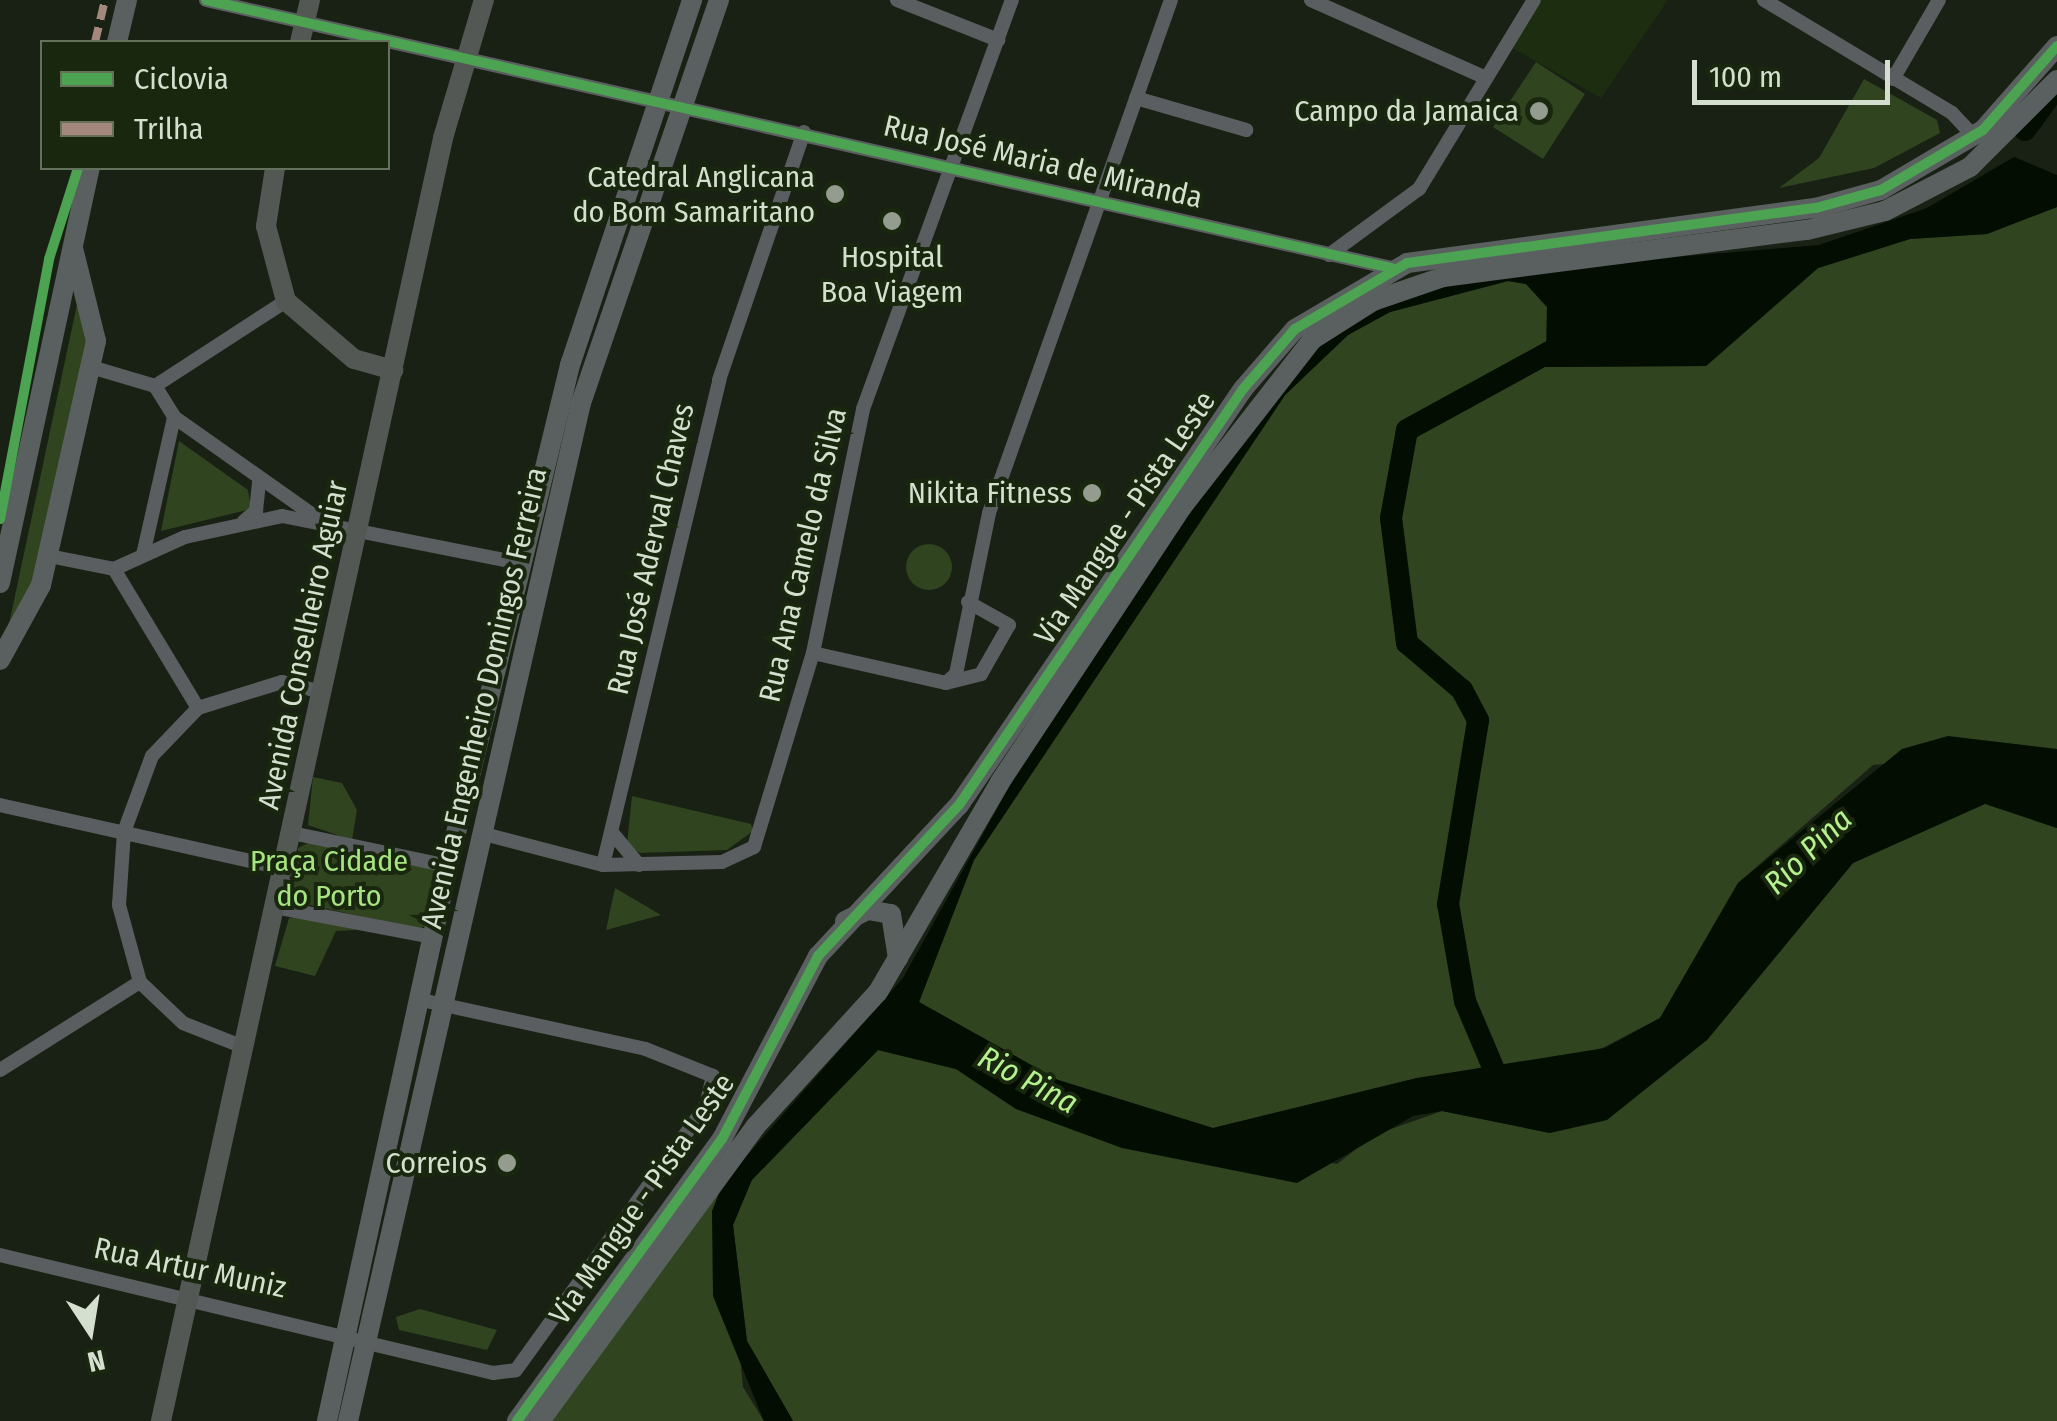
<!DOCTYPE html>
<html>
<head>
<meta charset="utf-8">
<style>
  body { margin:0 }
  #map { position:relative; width:2057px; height:1421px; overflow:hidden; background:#192114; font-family:"Fira Sans Condensed",sans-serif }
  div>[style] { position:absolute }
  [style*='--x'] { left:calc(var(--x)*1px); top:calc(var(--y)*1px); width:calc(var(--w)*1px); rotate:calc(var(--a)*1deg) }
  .built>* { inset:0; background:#1c2d10 }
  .green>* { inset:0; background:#2f441f }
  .round { border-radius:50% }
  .water>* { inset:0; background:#040d02 }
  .river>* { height:22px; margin:-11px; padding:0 11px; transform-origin:11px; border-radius:11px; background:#040d02 }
  .street>* { height:14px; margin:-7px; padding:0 7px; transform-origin:7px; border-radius:7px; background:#5b5e60 }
  .secondary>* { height:20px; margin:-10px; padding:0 10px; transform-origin:10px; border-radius:10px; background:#535855 }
  .primary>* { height:20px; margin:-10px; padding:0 10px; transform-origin:10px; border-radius:10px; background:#5a605f }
  .quiet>* { height:8px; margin-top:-4px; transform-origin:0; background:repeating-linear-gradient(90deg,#a5887d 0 15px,transparent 0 23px) }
  .cycleway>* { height:10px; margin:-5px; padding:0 5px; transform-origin:5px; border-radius:5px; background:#4ca352 }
  .dots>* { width:28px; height:28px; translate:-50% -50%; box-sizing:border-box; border:5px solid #18270e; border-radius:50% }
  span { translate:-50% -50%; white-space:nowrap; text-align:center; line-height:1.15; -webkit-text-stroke:8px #18270e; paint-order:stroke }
  .poi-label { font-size:30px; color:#d5dfcf }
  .right { translate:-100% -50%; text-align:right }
  .street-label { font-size:30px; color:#d5dfcf }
  .park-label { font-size:30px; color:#a7e381 }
  .water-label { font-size:32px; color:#b5f18f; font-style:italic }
  .legend { position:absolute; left:40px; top:40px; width:350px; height:130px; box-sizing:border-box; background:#18270e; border:2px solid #64715b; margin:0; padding:12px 18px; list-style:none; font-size:30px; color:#d5dfcf }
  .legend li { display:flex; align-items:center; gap:20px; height:50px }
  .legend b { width:50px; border:2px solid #64715b }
  .north { position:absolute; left:40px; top:1281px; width:100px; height:100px; -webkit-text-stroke:8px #18270e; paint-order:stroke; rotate:168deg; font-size:28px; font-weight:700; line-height:40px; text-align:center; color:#d5dfcf }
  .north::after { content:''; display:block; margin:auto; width:35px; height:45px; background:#d5dfcf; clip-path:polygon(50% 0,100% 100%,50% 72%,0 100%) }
  .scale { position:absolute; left:1692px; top:60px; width:198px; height:45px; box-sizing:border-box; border:5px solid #d5dfcf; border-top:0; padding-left:12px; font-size:30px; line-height:35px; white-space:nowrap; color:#d5dfcf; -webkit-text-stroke:8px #18270e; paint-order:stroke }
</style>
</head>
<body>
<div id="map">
  <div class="built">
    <i style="clip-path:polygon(1536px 0,1668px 0,1601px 98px,1507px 45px)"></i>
  </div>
  <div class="green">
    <i style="clip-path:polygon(1536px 62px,1585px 94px,1543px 159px,1493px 127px)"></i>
    <i style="clip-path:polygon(1864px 79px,1937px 120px,1940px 133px,1874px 168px,1779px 188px,1819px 158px)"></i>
    <i style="clip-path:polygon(2057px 207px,2057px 749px,1873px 765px,1738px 883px,1660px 1018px,1587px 1056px,1417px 1078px,1213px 1128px,1058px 1080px,919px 1002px,974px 860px,1285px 395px,1348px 335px,1390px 312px,1508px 281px,1526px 284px,1547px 307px,1546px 367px,1706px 366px,1818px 268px,1910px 239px,1987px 234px)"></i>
    <i style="clip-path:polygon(79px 295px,91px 337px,38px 585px,9px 624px)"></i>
    <i style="clip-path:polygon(179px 441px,248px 490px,251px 509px,161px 531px)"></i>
    <i class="round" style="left:906px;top:544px;width:46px;height:46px"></i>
    <i style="clip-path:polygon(313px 777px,342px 783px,357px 810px,352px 840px,308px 825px)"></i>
    <i style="clip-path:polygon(632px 796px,751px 824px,753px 831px,727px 850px,640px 853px,627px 844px)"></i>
    <i style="clip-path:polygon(1985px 803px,2057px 828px,2057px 1421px,793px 1421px,747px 1341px,733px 1225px,751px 1180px,878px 1050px,956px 1069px,1016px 1109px,1337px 1164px,1374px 1135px,1442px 1111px,1550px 1133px,1707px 1040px,1853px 863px)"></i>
    <i style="clip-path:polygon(308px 843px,434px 870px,431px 924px,418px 929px,292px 901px,298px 848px)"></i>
    <i style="clip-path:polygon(615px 888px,661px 915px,606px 930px)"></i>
    <i style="clip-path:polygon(289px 918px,298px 917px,358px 930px,336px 931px,315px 976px,275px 966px)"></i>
    <i style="clip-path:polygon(723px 1183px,743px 1387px,764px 1421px,550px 1421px)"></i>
    <i style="clip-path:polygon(420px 1309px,497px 1330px,487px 1350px,399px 1330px,396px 1317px)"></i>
  </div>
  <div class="water">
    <i style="clip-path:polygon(2014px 157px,2057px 175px,2057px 207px,1987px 234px,1910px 239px,1818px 268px,1706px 366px,1546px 367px,1547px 307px,1526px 284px,1508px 281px,1390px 312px,1348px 335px,1285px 395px,974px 860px,919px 1002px,1058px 1080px,1213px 1128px,1417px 1078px,1605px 1048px,1660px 1018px,1738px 883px,1902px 749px,1948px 736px,2057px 749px,2057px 828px,1985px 804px,1853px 863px,1707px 1040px,1607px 1120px,1550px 1133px,1442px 1111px,1413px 1116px,1297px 1183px,1122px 1148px,1016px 1109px,956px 1069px,878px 1050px,752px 1180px,733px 1225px,747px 1341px,793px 1421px,764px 1421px,713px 1296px,712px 1211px,723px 1183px,903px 978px,1018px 771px,1201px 491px,1308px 351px,1387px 301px,1508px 271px,1819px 245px,1927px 208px)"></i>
  </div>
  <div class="river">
    <i style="--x:2025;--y:130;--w:46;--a:-53.9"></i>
    <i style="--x:1501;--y:1086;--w:92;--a:-113"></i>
    <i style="--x:1465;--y:1001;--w:98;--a:-99.9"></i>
    <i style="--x:1448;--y:904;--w:186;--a:-80.7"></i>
    <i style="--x:1478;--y:720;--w:34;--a:-118"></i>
    <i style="--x:1462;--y:690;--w:72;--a:-139.5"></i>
    <i style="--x:1407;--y:643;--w:126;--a:-97.3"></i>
    <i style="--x:1391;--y:518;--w:89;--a:-79.7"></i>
    <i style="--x:1407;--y:430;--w:177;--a:-28.7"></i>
    <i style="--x:1562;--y:345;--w:13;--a:-72"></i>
  </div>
  <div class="street">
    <i style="--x:206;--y:0;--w:1215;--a:12.74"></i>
    <i style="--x:897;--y:0;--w:109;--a:21.6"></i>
    <i style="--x:1311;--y:0;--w:189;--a:24"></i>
    <i style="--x:1764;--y:0;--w:219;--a:31"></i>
    <i style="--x:1952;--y:113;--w:33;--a:47"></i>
    <i style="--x:1893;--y:79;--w:91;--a:-59.8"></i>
    <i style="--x:1136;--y:98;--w:115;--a:16.2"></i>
    <i style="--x:1329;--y:255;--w:112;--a:-36.3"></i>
    <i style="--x:1419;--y:189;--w:221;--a:-58.7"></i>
    <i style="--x:91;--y:367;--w:67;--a:16.5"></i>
    <i style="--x:155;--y:386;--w:36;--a:58"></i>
    <i style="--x:174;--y:417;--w:175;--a:35.2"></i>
    <i style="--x:155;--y:386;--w:156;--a:-33"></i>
    <i style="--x:244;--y:521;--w:16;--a:-40"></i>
    <i style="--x:256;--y:511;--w:31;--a:-84"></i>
    <i style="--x:143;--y:555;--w:141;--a:-77.3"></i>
    <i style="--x:49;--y:556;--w:66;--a:11.3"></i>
    <i style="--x:114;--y:569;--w:78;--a:-24.3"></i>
    <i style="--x:185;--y:537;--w:99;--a:-12.2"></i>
    <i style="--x:282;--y:516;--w:243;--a:11.2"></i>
    <i style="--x:114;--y:569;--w:162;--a:58.9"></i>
    <i style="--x:813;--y:653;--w:136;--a:12.7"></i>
    <i style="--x:946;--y:683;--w:13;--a:-42"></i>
    <i style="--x:956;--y:674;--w:164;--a:-78.4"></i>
    <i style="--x:989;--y:513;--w:544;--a:-70.47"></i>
    <i style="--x:946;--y:683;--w:36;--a:-14"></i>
    <i style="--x:981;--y:674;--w:56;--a:-60.3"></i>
    <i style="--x:1009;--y:625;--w:47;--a:-150.7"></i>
    <i style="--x:0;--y:805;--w:290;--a:12.6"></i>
    <i style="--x:292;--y:833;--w:159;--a:11.9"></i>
    <i style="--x:484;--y:834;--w:123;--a:14.6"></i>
    <i style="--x:603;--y:865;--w:119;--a:-1.4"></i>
    <i style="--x:722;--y:862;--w:35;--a:-25"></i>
    <i style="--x:754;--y:847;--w:203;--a:-73.1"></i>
    <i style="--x:813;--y:653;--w:249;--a:-78.4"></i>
    <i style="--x:863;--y:409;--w:435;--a:-70"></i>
    <i style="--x:614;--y:835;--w:39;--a:50"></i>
    <i style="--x:603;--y:865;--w:499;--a:-76.5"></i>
    <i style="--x:719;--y:380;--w:262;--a:-71.1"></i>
    <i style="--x:275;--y:907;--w:161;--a:10.8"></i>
    <i style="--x:241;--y:1046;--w:62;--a:-158.4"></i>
    <i style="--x:183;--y:1023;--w:59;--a:-136.4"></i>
    <i style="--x:140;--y:982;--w:80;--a:-105.3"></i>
    <i style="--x:119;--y:905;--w:73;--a:-86.1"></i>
    <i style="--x:124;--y:832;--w:81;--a:-69.8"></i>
    <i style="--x:152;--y:756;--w:66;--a:-46.2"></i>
    <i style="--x:198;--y:708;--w:88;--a:-17.2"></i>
    <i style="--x:282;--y:682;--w:41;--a:14"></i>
    <i style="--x:0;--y:1070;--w:165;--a:-32.2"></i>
    <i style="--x:0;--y:1255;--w:507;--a:13.46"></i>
    <i style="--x:493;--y:1373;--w:23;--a:-7"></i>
    <i style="--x:516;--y:1370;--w:325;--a:-54.3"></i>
    <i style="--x:706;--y:1106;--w:31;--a:-77"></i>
    <i style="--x:713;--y:1076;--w:72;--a:-158.1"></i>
    <i style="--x:646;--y:1049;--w:230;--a:-167.7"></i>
  </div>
  <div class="secondary">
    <i style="--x:300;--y:42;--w:43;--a:-76.6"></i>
    <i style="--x:275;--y:168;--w:59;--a:98.8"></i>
    <i style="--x:266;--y:226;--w:78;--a:75.1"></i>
    <i style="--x:286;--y:301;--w:89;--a:40.5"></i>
    <i style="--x:354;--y:359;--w:41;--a:15.8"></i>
    <i style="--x:161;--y:1421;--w:1314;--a:-77.6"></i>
    <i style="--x:443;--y:138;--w:144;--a:-73.5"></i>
  </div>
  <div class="primary">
    <i style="--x:117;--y:42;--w:43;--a:-76.6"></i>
    <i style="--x:0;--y:583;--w:425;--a:-77.8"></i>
    <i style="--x:0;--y:660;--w:85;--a:-61.3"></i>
    <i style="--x:41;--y:585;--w:250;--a:-77.3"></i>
    <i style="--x:96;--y:341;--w:96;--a:-103.9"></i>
    <i style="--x:845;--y:921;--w:25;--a:-26"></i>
    <i style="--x:868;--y:910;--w:23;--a:10"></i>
    <i style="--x:891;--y:914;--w:45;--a:81"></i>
    <i style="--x:327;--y:1421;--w:568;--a:-77.7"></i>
    <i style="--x:448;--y:866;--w:516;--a:-76.31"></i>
    <i style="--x:570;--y:365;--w:385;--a:-71.5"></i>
    <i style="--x:348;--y:1421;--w:1044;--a:-77.11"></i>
    <i style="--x:581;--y:403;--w:426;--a:-71.1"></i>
    <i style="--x:517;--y:1421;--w:349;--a:-54"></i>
    <i style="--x:722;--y:1139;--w:207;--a:-62.3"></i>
    <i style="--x:818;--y:956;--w:207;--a:-47"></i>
    <i style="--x:959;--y:805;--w:504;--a:-55.68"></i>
    <i style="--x:1243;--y:389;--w:79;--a:-49.1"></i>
    <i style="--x:1295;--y:329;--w:130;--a:-30.5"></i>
    <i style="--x:1407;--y:263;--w:413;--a:-7.7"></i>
    <i style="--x:1816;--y:208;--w:67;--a:-15.5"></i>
    <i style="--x:1881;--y:190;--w:118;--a:-30.5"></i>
    <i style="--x:1983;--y:130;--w:112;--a:-48.6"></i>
    <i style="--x:540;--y:1421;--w:364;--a:-53.8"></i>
    <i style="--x:755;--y:1127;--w:183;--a:-47.7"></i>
    <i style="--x:878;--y:992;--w:243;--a:-59.8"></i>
    <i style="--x:1000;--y:782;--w:330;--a:-56.5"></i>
    <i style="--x:1182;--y:507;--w:213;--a:-52.1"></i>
    <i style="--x:1313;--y:339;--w:71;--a:-32.3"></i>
    <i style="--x:1373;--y:301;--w:74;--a:-18.9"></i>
    <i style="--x:1443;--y:277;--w:367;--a:-7.4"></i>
    <i style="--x:1807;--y:230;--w:80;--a:-13.7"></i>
    <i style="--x:1885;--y:211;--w:96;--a:-27.4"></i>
    <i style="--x:1970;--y:167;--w:123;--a:-45"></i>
  </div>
  <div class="quiet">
    <i style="--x:95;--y:42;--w:43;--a:-76.6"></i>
  </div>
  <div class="cycleway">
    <i style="--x:206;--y:0;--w:1215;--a:12.74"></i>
    <i style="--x:0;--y:519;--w:265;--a:-79.3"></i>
    <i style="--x:49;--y:259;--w:96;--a:-72.3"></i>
    <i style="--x:517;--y:1421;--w:349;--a:-54"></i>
    <i style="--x:722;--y:1139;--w:207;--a:-62.3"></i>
    <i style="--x:818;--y:956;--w:207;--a:-47"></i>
    <i style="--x:959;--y:805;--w:504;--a:-55.68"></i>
    <i style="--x:1243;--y:389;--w:79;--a:-49.1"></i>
    <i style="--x:1295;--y:329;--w:130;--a:-30.5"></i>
    <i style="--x:1407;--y:263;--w:413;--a:-7.7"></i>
    <i style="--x:1816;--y:208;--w:67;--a:-15.5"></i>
    <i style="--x:1881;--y:190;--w:118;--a:-30.5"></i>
    <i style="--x:1983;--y:130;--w:112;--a:-48.6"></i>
  </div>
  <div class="dots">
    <i style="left:1539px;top:111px;background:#939c8e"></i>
    <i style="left:835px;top:194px;background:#939c8e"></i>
    <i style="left:892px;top:221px;background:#939c8e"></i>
    <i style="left:1092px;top:493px;background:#939c8e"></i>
    <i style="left:507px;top:1163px;background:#939c8e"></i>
  </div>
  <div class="poi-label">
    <span class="right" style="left:1519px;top:111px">Campo da Jamaica</span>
    <span class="right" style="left:815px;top:194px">Catedral Anglicana<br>do Bom Samaritano</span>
    <span style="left:892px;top:274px">Hospital<br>Boa Viagem</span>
    <span class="right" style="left:1072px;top:493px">Nikita Fitness</span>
    <span class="right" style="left:487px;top:1163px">Correios</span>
  </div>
  <div class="street-label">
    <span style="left:1043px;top:162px;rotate:13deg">Rua José Maria de Miranda</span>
    <span style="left:1125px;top:518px;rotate:-56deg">Via Mangue - Pista Leste</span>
    <span style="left:651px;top:549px;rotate:-77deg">Rua José Aderval Chaves</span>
    <span style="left:803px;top:555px;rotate:-77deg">Rua Ana Camelo da Silva</span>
    <span style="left:303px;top:645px;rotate:-78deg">Avenida Conselheiro Aguiar</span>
    <span style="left:484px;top:698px;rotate:-77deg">Avenida Engenheiro Domingos Ferreira</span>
    <span style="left:642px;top:1199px;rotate:-55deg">Via Mangue - Pista Leste</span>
    <span style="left:190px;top:1268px;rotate:12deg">Rua Artur Muniz</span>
  </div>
  <div class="park-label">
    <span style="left:329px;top:878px">Praça Cidade<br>do Porto</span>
  </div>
  <div class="water-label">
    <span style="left:1808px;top:851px;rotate:-44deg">Rio Pina</span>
    <span style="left:1028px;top:1080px;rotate:28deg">Rio Pina</span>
  </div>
  <ul class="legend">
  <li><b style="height:12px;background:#4ca352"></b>Ciclovia</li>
  <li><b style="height:12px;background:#a5887d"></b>Trilha</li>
  </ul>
  <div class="north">N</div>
  <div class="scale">100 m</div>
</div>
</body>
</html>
